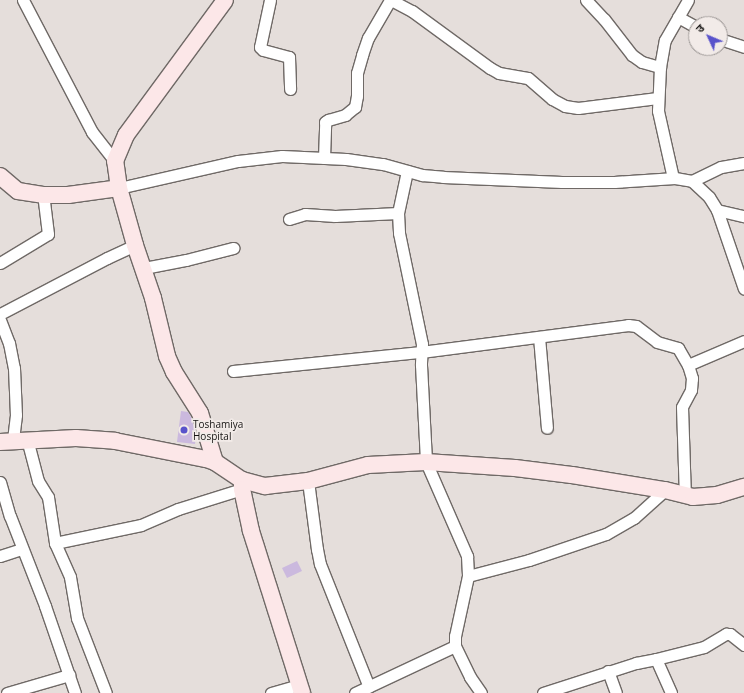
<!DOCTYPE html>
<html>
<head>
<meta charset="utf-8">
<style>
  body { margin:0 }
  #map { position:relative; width:744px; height:693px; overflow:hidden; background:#e5dedb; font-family:"Open Sans","Noto Sans Devanagari",sans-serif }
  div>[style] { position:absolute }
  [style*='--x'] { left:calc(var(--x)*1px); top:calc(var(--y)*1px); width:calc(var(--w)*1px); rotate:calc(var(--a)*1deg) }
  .building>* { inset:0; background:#cbb9de }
  .roads { filter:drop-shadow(1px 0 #6f6966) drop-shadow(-1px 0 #6f6966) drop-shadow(0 1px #6f6966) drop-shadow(0 -1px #6f6966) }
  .street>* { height:11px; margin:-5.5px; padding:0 5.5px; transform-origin:5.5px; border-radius:5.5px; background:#fff }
  .secondary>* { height:16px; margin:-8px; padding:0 8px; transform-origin:8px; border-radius:8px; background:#fce7e8 }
  .dots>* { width:11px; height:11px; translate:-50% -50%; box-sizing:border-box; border:2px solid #f2ebe8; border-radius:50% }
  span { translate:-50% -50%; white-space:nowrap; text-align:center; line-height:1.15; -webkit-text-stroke:3.5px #f2ebe8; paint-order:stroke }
  .poi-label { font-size:10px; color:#161413 }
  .left { translate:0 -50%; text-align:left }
  .north { position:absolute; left:688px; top:16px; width:40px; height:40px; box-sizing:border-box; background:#f2ebe8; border:1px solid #9a9593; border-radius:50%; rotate:314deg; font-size:11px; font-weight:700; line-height:16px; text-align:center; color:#161413 }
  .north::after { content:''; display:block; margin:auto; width:14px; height:18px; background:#5953cb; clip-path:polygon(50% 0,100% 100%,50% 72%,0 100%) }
</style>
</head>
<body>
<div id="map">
  <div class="building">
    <i style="clip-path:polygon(181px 411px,188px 412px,191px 417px,196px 434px,195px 444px,177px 442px)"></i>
    <i style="clip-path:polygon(297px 561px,302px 571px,287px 578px,282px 568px)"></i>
  </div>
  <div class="roads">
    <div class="street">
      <i style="--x:23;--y:0;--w:149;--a:62.4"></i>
      <i style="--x:92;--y:132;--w:37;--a:52"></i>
      <i style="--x:270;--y:0;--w:48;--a:102"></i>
      <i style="--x:260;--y:47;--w:4;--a:45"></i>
      <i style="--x:263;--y:50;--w:27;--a:15"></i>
      <i style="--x:289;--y:57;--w:32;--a:88"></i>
      <i style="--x:391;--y:0;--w:24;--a:28"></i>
      <i style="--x:412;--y:11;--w:97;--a:36.2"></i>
      <i style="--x:490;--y:68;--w:10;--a:29"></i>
      <i style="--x:499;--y:73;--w:29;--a:10"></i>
      <i style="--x:528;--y:78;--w:32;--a:41"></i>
      <i style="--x:552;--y:99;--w:15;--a:28"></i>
      <i style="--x:565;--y:106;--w:13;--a:9"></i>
      <i style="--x:578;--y:108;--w:80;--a:-7.2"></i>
      <i style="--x:586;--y:0;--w:26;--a:47"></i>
      <i style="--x:604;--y:19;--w:46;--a:52.1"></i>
      <i style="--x:632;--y:55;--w:12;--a:35"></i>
      <i style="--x:642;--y:62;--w:19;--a:16"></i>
      <i style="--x:678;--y:17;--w:21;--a:29"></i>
      <i style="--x:720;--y:39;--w:25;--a:18"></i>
      <i style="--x:324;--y:158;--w:36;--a:-88"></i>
      <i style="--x:325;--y:122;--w:4;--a:-34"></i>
      <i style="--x:328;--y:120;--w:18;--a:-16"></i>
      <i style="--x:345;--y:115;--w:13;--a:-39"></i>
      <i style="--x:355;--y:107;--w:11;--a:-80"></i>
      <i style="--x:357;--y:96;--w:23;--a:-90"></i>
      <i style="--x:357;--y:73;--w:19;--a:-74"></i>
      <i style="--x:362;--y:55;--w:18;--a:-71"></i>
      <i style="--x:368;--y:38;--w:44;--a:-59.9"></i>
      <i style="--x:407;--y:171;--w:43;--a:102.1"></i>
      <i style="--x:398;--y:213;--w:20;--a:87"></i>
      <i style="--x:399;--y:233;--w:113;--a:78.3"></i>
      <i style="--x:422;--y:344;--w:21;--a:93"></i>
      <i style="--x:421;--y:365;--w:97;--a:87"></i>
      <i style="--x:426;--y:462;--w:103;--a:66.4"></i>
      <i style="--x:467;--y:556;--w:20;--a:87"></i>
      <i style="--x:468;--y:576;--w:61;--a:102.2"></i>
      <i style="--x:455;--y:636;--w:10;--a:90"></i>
      <i style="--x:455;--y:646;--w:34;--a:64"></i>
      <i style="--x:470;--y:677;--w:19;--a:55"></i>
      <i style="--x:673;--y:178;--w:69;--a:-102.6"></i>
      <i style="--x:658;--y:111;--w:44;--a:-87.4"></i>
      <i style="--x:660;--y:67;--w:27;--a:-80"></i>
      <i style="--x:665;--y:40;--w:46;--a:-60.1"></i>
      <i style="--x:692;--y:181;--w:23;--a:43"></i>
      <i style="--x:709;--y:197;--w:15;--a:58"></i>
      <i style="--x:717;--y:210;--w:83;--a:71.1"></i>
      <i style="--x:119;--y:188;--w:122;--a:-12.8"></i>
      <i style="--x:238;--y:161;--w:44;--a:-6.5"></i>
      <i style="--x:282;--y:156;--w:64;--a:2.7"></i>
      <i style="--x:346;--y:159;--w:37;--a:8"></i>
      <i style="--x:383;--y:164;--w:41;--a:15.8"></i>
      <i style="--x:422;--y:175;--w:21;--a:5"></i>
      <i style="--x:443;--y:177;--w:119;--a:2.4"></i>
      <i style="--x:562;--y:182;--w:52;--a:0"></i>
      <i style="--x:614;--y:182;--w:61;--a:-3.8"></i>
      <i style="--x:675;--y:178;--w:17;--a:10"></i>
      <i style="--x:692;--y:181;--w:32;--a:-26"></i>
      <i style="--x:721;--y:167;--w:23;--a:-10"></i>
      <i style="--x:717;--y:210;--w:28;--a:13"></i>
      <i style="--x:289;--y:219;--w:17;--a:-17"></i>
      <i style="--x:305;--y:214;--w:30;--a:4"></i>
      <i style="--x:335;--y:216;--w:63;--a:-2.7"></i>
      <i style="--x:0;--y:263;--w:56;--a:-31.1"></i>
      <i style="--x:48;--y:234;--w:39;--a:-97"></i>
      <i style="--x:144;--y:268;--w:43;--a:-10.8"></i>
      <i style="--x:186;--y:260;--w:49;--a:-14.3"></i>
      <i style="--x:0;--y:314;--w:121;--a:-27.6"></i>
      <i style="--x:107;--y:258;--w:31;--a:-25"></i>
      <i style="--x:0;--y:320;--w:25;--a:69"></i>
      <i style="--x:9;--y:343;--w:25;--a:79"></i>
      <i style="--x:14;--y:368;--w:47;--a:87.6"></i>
      <i style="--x:16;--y:415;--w:26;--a:97"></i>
      <i style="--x:539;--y:337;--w:91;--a:85"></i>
      <i style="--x:688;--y:365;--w:61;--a:-23.2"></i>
      <i style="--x:233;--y:371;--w:189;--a:-5.8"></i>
      <i style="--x:421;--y:352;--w:209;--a:-7.4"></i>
      <i style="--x:628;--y:325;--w:8;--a:7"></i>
      <i style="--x:636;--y:326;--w:26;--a:37"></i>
      <i style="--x:657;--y:342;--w:22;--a:16"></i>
      <i style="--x:678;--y:348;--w:20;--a:60"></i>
      <i style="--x:688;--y:365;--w:14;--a:73"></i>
      <i style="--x:692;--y:378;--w:12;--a:95"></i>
      <i style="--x:691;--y:390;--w:19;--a:118"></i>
      <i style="--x:682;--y:407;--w:89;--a:88.1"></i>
      <i style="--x:27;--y:439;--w:43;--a:75.3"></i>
      <i style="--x:38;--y:481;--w:19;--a:58"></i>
      <i style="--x:48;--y:497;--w:47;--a:81.3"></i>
      <i style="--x:55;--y:543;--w:37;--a:66"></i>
      <i style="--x:70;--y:577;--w:42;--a:80.3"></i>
      <i style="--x:77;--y:618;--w:80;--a:68.9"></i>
      <i style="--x:308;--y:481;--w:69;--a:82.5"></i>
      <i style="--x:317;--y:549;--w:15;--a:79"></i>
      <i style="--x:320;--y:564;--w:132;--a:68.3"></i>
      <i style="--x:0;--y:482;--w:35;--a:74"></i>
      <i style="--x:10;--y:516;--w:97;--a:68.7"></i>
      <i style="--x:45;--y:606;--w:92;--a:71"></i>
      <i style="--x:55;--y:543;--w:88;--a:-11.8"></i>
      <i style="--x:141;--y:525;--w:40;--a:-23.4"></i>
      <i style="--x:178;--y:509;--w:67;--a:-17.4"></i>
      <i style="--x:0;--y:556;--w:23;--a:-18"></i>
      <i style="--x:468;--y:576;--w:63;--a:-14.7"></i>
      <i style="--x:529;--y:560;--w:81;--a:-18.7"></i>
      <i style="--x:606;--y:534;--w:32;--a:-30"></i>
      <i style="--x:634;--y:518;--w:42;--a:-42.1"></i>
      <i style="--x:656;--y:659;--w:37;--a:66"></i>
      <i style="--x:608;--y:671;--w:23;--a:70"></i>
      <i style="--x:7;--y:693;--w:65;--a:-16.2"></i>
      <i style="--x:271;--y:693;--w:29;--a:-16"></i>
      <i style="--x:355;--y:693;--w:110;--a:-25.2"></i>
      <i style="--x:543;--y:693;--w:98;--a:-17.9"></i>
      <i style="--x:636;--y:663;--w:20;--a:-11"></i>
      <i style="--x:656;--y:659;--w:49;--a:-14"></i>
      <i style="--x:704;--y:647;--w:26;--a:-31"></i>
      <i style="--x:726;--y:634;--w:4;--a:0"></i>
      <i style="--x:730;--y:634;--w:18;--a:38"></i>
    </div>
    <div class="secondary">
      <i style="--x:0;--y:176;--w:23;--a:40"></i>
      <i style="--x:18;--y:191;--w:25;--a:9"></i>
      <i style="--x:43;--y:195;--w:25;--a:0"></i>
      <i style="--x:68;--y:195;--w:51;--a:-7.8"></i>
      <i style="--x:0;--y:442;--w:76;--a:-3"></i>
      <i style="--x:76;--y:438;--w:39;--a:4"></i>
      <i style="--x:115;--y:441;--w:93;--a:11.2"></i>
      <i style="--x:206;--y:459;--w:9;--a:18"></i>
      <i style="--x:215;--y:462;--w:32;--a:34"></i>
      <i style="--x:242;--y:480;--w:24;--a:15"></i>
      <i style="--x:265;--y:486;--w:43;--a:-6.6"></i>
      <i style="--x:308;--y:481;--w:62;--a:-14.9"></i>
      <i style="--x:368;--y:465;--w:58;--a:-3"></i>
      <i style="--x:426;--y:462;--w:89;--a:3.9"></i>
      <i style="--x:515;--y:468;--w:57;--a:7"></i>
      <i style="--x:572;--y:475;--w:94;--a:9.2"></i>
      <i style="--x:665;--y:490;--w:29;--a:14"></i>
      <i style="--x:693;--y:497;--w:24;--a:-5"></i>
      <i style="--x:717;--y:495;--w:28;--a:-17"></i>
      <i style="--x:215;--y:462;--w:51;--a:-107"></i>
      <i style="--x:200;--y:413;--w:49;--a:-122.4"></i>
      <i style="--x:174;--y:372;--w:17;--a:-114"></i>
      <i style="--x:167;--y:356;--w:60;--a:-103.6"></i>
      <i style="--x:153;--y:298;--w:56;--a:-108.8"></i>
      <i style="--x:135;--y:245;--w:59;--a:-105.7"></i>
      <i style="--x:119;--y:188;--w:27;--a:-98"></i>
      <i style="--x:115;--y:161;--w:28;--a:-67"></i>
      <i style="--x:126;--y:135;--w:167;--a:-53.7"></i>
      <i style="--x:242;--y:480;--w:9;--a:90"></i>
      <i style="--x:242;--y:489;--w:43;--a:77.9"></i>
      <i style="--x:251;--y:531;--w:170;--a:72.5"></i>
    </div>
  </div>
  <div class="dots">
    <i style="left:184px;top:430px;background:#5953cb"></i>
  </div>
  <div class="poi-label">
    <span class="left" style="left:193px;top:430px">Toshamiya<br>Hospital</span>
  </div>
  <div class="north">उ</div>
</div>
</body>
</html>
